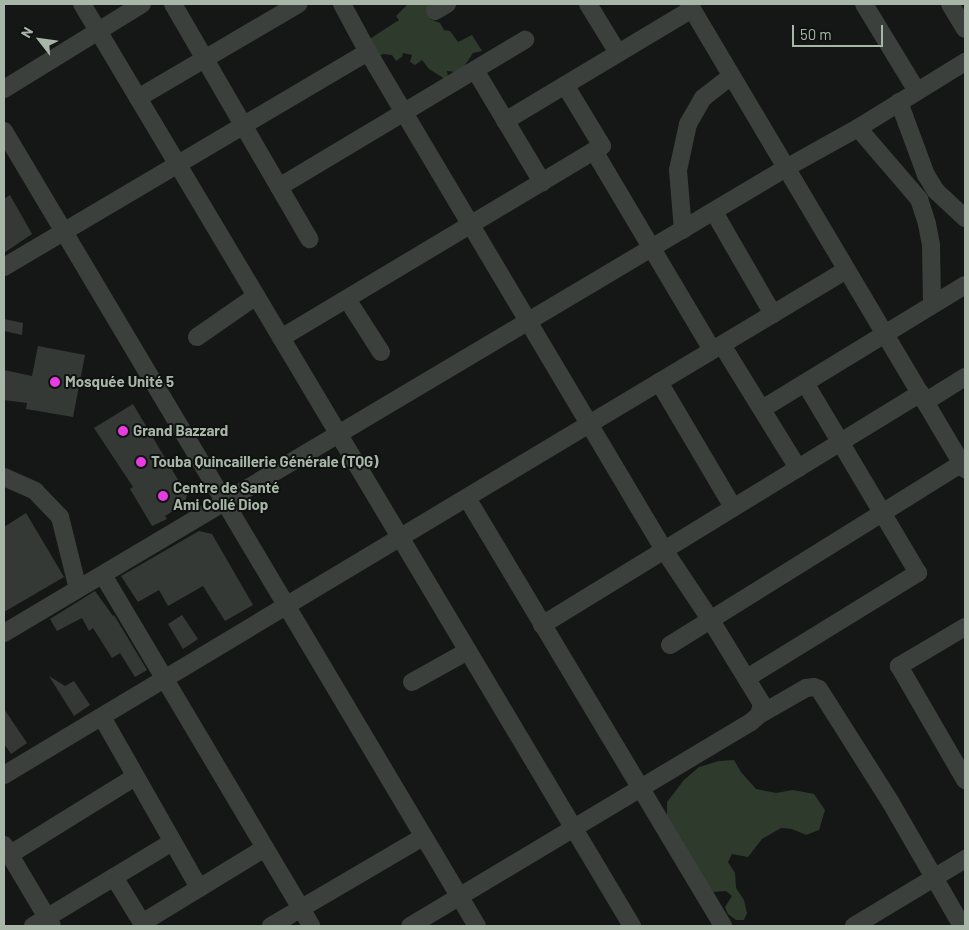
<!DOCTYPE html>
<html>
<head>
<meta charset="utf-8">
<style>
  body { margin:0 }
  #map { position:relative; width:969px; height:930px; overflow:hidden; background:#151716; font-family:Barlow,sans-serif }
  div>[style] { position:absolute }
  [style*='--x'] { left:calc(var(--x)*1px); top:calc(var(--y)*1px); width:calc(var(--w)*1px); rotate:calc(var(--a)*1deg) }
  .water>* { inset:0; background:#2e3a2c }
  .building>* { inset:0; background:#353936 }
  .minor>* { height:18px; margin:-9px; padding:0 9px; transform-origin:9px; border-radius:9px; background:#3b403c }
  .dots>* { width:14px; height:14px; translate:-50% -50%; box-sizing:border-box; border:2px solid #101211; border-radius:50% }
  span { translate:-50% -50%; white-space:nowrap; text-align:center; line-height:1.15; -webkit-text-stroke:4px #101211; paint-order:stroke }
  .poi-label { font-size:15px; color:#a8b6a8; font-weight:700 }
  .left { translate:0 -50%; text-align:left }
  .frame { position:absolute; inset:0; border:5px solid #a8b6a8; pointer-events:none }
  .north { position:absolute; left:15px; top:15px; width:50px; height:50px; -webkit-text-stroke:4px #101211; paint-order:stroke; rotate:300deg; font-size:14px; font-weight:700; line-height:20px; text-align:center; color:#a8b6a8 }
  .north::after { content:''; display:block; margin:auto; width:18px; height:22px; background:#a8b6a8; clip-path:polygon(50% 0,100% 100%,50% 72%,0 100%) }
  .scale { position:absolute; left:792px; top:25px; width:91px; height:22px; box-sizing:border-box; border:2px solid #a8b6a8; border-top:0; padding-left:6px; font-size:15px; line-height:18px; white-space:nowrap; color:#a8b6a8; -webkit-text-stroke:4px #101211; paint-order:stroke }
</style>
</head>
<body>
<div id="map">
  <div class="water">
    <i style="clip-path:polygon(408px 4px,428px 4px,433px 13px,430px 19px,440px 23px,444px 30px,450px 31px,458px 42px,472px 35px,482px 51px,473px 53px,463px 68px,455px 72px,447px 71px,448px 77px,445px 79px,429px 69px,422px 60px,415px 65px,410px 62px,412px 55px,403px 53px,402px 57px,396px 61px,392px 55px,383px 54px,376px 57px,365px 42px,399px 20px,396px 16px)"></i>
    <i style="clip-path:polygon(734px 760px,741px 772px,756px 789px,776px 793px,793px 790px,814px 794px,825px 810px,819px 830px,806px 835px,792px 829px,781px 828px,762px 839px,748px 857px,732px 854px,728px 862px,735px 873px,736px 888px,744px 900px,747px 913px,744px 920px,736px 920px,728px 914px,725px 907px,732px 896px,726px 891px,713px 892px,708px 887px,683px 852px,683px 841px,667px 818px,667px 802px,684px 780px,699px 767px,719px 761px)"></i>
  </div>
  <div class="building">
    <i style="clip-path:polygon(10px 195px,32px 234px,4px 253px,4px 199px)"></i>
    <i style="clip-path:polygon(4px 319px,23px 323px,22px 335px,4px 331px)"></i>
    <i style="clip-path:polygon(38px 346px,85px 355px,73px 417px,26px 409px,27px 403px,4px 400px,4px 370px,32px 376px)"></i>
    <i style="clip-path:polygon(133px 404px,187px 495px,184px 504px,165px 516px,167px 519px,152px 526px,130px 489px,133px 487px,94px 428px)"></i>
    <i style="clip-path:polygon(26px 513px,64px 577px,4px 612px,4px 527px)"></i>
    <i style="clip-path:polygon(199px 531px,212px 534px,253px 605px,225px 621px,203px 586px,168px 606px,159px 590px,138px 602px,121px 576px)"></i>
    <i style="clip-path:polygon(95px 591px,113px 616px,114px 615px,147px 670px,135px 677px,120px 653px,112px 658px,93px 628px,89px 631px,82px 618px,57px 631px,50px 619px)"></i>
    <i style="clip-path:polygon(182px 615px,198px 639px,183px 649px,168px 624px)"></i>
    <i style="clip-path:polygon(49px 676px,65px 686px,74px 681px,90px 705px,74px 716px)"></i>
    <i style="clip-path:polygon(4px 709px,27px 743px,11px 754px,4px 744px)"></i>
  </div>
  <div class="minor">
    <i style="--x:82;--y:4;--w:1074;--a:59.18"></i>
    <i style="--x:173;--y:4;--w:272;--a:59.9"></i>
    <i style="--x:342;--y:4;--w:55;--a:61.6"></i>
    <i style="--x:368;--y:52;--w:579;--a:59.27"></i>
    <i style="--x:664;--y:550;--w:83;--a:56.3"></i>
    <i style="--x:710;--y:619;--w:100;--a:58.5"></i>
    <i style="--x:762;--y:704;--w:11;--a:105"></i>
    <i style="--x:759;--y:715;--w:11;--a:139"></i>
    <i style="--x:751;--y:722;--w:397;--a:149.1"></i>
    <i style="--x:588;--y:4;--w:57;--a:58.5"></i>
    <i style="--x:689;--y:4;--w:541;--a:59.31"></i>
    <i style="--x:864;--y:4;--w:102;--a:58.7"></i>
    <i style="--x:950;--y:4;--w:29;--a:59"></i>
    <i style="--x:435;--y:11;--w:14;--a:-30"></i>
    <i style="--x:475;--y:70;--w:131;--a:59.1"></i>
    <i style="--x:4;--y:89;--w:162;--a:-31.6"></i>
    <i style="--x:138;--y:98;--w:186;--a:-30.4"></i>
    <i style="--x:899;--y:102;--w:78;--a:69.7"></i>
    <i style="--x:926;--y:175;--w:19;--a:58"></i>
    <i style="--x:936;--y:191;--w:40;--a:43"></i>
    <i style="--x:505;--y:121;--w:218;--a:-30.9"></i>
    <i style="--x:858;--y:128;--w:94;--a:49.3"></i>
    <i style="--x:919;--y:199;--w:26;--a:72"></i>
    <i style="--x:927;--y:224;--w:21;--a:79"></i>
    <i style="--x:931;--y:245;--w:59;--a:89"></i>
    <i style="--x:4;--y:131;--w:925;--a:59.25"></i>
    <i style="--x:594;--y:151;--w:231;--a:59.3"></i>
    <i style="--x:279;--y:187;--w:287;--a:-30.9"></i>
    <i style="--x:714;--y:212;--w:118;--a:60"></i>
    <i style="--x:683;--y:230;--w:60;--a:-94.8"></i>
    <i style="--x:678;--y:170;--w:47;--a:-77.7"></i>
    <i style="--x:688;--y:124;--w:30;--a:-60"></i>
    <i style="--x:703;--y:98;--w:36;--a:-38"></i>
    <i style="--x:4;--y:267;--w:423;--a:-30.6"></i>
    <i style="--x:347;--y:299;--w:63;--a:57.3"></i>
    <i style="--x:197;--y:337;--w:72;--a:-34.8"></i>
    <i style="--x:281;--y:338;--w:374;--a:-30.9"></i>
    <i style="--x:602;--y:146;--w:71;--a:-121.2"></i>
    <i style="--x:722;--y:345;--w:145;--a:58.3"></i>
    <i style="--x:659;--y:382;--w:145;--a:59.4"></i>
    <i style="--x:925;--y:402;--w:47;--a:-32"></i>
    <i style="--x:762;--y:409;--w:238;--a:-31.4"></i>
    <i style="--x:4;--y:477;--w:34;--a:24"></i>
    <i style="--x:35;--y:491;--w:36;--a:46"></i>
    <i style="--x:60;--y:517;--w:74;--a:76"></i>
    <i style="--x:467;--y:498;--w:499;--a:59.1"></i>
    <i style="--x:103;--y:575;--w:408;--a:59.3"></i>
    <i style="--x:542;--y:625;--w:444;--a:-31.5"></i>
    <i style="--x:965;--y:627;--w:77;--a:149.4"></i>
    <i style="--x:899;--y:666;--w:132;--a:59.9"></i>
    <i style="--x:4;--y:633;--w:910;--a:-30.74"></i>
    <i style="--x:786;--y:168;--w:82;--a:-29.1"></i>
    <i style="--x:858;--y:128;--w:126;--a:-31.7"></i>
    <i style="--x:670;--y:645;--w:344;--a:-31.9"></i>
    <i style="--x:747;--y:678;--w:201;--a:-31.6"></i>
    <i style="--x:918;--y:573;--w:221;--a:-120.7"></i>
    <i style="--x:412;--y:682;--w:64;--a:-29"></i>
    <i style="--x:759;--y:715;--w:54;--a:-29.9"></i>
    <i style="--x:806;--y:688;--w:8;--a:-7"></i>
    <i style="--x:814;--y:687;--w:5;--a:22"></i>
    <i style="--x:819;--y:689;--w:135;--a:57.7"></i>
    <i style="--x:891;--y:803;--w:142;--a:60"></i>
    <i style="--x:102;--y:717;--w:197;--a:60.4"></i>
    <i style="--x:4;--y:775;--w:982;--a:-30.95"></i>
    <i style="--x:4;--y:845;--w:94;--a:59.3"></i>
    <i style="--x:9;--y:855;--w:148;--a:-31.8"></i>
    <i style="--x:114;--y:877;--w:57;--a:58.5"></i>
    <i style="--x:142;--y:923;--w:144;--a:-31.4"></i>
    <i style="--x:33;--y:926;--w:162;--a:-31.1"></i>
    <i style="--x:271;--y:926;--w:176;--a:-30.4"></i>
    <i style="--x:854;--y:926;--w:130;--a:-31.1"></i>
  </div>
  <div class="dots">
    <i style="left:55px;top:382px;background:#e83ce2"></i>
    <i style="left:123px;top:431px;background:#e83ce2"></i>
    <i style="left:141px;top:462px;background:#e83ce2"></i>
    <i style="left:163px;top:496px;background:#e83ce2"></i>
  </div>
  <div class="poi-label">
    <span class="left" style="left:65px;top:382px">Mosquée Unité 5</span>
    <span class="left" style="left:133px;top:431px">Grand Bazzard</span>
    <span class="left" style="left:151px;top:462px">Touba Quincaillerie Générale (TQG)</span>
    <span class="left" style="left:173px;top:496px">Centre de Santé<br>Ami Collé Diop</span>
  </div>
  <div class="frame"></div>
  <div class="north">N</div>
  <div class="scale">50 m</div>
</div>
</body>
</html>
